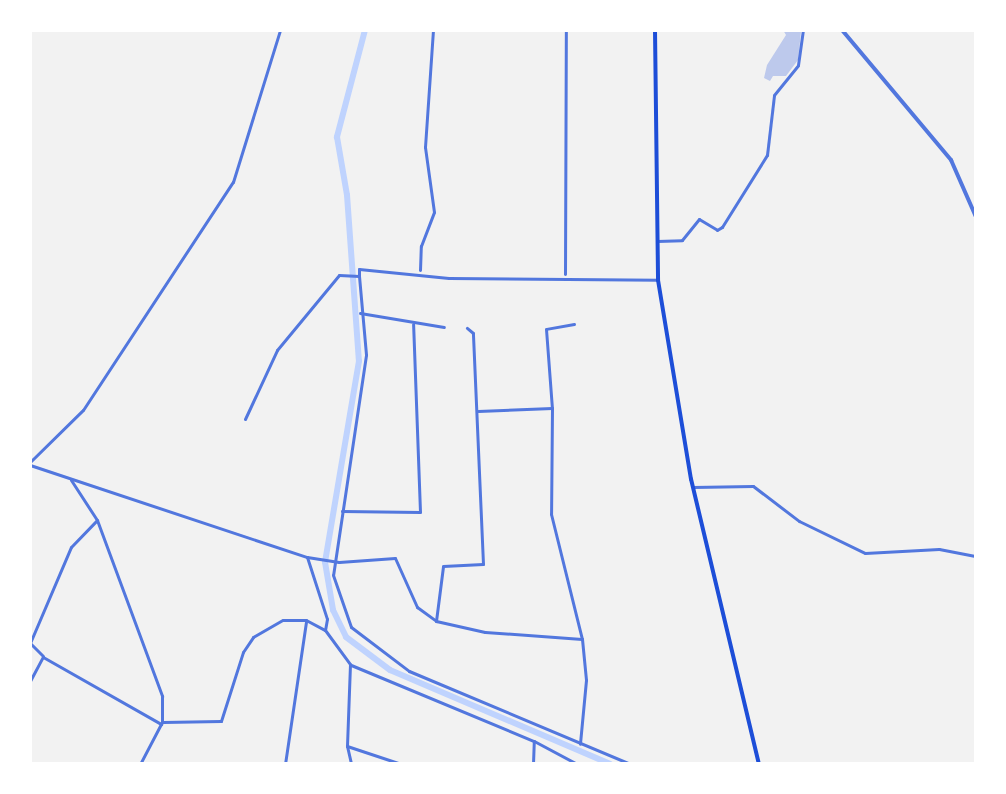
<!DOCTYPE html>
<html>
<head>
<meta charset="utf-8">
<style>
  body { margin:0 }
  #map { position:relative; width:1006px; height:794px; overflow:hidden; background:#f2f2f2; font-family:Manrope,sans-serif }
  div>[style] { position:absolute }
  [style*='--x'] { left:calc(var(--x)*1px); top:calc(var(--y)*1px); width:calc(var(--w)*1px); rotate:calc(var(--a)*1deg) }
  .canal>* { height:6px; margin:-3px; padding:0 3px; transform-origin:3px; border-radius:3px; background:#bfd3fe }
  .building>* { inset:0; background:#bdc9ec }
  .minor>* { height:3px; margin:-1.5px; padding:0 1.5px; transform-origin:1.5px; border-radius:1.5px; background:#5277de }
  .tertiary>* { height:4px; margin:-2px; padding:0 2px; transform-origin:2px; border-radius:2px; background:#5277de }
  .secondary>* { height:4px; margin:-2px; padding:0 2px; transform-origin:2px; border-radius:2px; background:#1d4ed8 }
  span { translate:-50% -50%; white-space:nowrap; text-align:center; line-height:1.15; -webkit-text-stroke:7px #fff; paint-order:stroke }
  .frame { position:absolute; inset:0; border:32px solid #fff; pointer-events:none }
</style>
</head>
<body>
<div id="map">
  <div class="canal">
    <i style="--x:365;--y:30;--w:111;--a:104.7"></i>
    <i style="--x:337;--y:137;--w:59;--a:80.2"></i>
    <i style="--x:347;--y:195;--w:166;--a:85.9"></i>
    <i style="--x:359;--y:361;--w:204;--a:99.6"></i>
    <i style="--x:325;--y:562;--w:49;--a:80.5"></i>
    <i style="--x:333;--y:610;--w:30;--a:64"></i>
    <i style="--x:346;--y:637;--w:55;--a:36.9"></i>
    <i style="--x:390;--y:670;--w:239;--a:23.1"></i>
  </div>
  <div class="building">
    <i style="clip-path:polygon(783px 30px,801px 32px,798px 60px,786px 76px,773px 76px,770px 81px,764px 78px,767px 65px,786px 35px)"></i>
  </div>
  <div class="minor">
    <i style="--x:657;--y:241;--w:25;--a:-2"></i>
    <i style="--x:682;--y:240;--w:27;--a:-51"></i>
    <i style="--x:699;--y:219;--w:21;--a:31"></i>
    <i style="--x:717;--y:230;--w:6;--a:-31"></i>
    <i style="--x:722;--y:227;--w:85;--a:-58"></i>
    <i style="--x:767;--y:155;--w:60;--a:-83.3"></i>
    <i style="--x:774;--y:95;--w:38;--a:-51"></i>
    <i style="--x:798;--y:65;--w:35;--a:-82"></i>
    <i style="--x:420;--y:270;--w:24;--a:-88"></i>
    <i style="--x:421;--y:246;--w:36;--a:-69"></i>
    <i style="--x:434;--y:212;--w:66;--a:-97.9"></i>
    <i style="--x:425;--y:147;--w:117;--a:-86.1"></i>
    <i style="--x:565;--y:274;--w:244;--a:-89.8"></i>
    <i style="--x:359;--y:276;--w:7;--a:-90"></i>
    <i style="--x:359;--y:269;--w:90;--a:5.7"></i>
    <i style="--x:449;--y:278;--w:209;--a:0.5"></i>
    <i style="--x:360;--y:313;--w:85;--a:9.5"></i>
    <i style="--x:574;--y:324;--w:28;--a:170"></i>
    <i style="--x:546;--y:329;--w:79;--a:85.7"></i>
    <i style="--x:552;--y:408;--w:106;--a:90.5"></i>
    <i style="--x:551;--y:514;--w:129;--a:76.1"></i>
    <i style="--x:582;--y:639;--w:41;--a:84.4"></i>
    <i style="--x:586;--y:680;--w:64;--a:95.4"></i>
    <i style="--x:478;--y:411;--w:74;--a:-2.3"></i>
    <i style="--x:245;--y:419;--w:76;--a:-65.1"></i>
    <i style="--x:277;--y:350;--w:97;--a:-50.4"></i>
    <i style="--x:339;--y:275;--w:20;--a:3"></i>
    <i style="--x:359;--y:276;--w:79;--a:84.9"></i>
    <i style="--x:366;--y:355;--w:222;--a:98.5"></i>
    <i style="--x:333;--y:575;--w:55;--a:70.9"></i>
    <i style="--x:351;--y:627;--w:73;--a:37.2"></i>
    <i style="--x:409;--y:671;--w:240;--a:22.8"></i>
    <i style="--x:30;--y:462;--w:74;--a:-44.5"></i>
    <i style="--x:83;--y:410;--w:273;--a:-56.7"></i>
    <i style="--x:233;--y:182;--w:159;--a:-72.8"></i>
    <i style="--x:30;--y:465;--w:292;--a:18.4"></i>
    <i style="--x:307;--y:557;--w:65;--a:72.1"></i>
    <i style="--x:327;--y:619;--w:11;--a:100"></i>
    <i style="--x:71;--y:480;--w:48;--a:57"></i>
    <i style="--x:97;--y:520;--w:188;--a:69.7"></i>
    <i style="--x:162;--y:696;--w:26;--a:90"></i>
    <i style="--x:162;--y:722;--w:47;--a:117.6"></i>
    <i style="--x:693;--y:487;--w:60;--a:-1"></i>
    <i style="--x:753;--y:486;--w:58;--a:37.3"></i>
    <i style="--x:799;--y:521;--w:73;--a:25.9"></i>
    <i style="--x:865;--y:553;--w:74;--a:-3.1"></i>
    <i style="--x:939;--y:549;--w:38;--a:11"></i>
    <i style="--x:342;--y:511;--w:78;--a:0.7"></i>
    <i style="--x:420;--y:512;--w:188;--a:-92.1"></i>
    <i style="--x:307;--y:557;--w:32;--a:9"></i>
    <i style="--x:339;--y:562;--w:56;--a:-4.1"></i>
    <i style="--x:395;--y:558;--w:54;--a:65.8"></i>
    <i style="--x:417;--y:607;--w:24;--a:36"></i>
    <i style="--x:436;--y:621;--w:55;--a:-82.7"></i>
    <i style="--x:443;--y:566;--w:40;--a:-2.9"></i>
    <i style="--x:483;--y:564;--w:231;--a:-92.5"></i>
    <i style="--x:473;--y:333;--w:8;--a:-140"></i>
    <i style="--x:436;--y:621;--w:50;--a:12.7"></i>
    <i style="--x:485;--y:632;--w:97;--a:4.1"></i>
    <i style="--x:43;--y:656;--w:18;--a:-135"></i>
    <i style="--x:30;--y:643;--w:104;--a:-66.9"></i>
    <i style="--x:71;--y:547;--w:37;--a:-46"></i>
    <i style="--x:350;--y:664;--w:82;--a:92.1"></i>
    <i style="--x:347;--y:746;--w:18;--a:77"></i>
    <i style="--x:351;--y:665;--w:198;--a:22.6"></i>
    <i style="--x:534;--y:741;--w:49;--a:28.1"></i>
    <i style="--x:30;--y:681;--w:27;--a:-62"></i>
    <i style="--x:43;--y:657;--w:136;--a:29.6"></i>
    <i style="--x:163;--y:722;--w:58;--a:-1"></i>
    <i style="--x:221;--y:721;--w:72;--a:-72.3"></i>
    <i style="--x:243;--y:652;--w:18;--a:-56"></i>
    <i style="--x:253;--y:637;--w:34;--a:-30"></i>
    <i style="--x:283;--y:620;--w:23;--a:0"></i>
    <i style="--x:306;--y:620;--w:21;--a:28"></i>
    <i style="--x:325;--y:630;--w:42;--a:53.7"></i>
    <i style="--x:347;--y:746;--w:57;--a:18.4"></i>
    <i style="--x:285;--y:764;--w:145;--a:-81.6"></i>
    <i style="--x:533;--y:764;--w:23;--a:-88"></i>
  </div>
  <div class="tertiary">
    <i style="--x:842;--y:30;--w:170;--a:50"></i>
    <i style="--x:951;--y:160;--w:62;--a:66.3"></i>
  </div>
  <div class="secondary">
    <i style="--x:655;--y:30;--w:250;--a:89.3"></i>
    <i style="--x:658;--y:280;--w:202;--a:80.6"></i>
    <i style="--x:691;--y:479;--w:293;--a:76.6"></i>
  </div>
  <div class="frame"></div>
</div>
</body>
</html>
